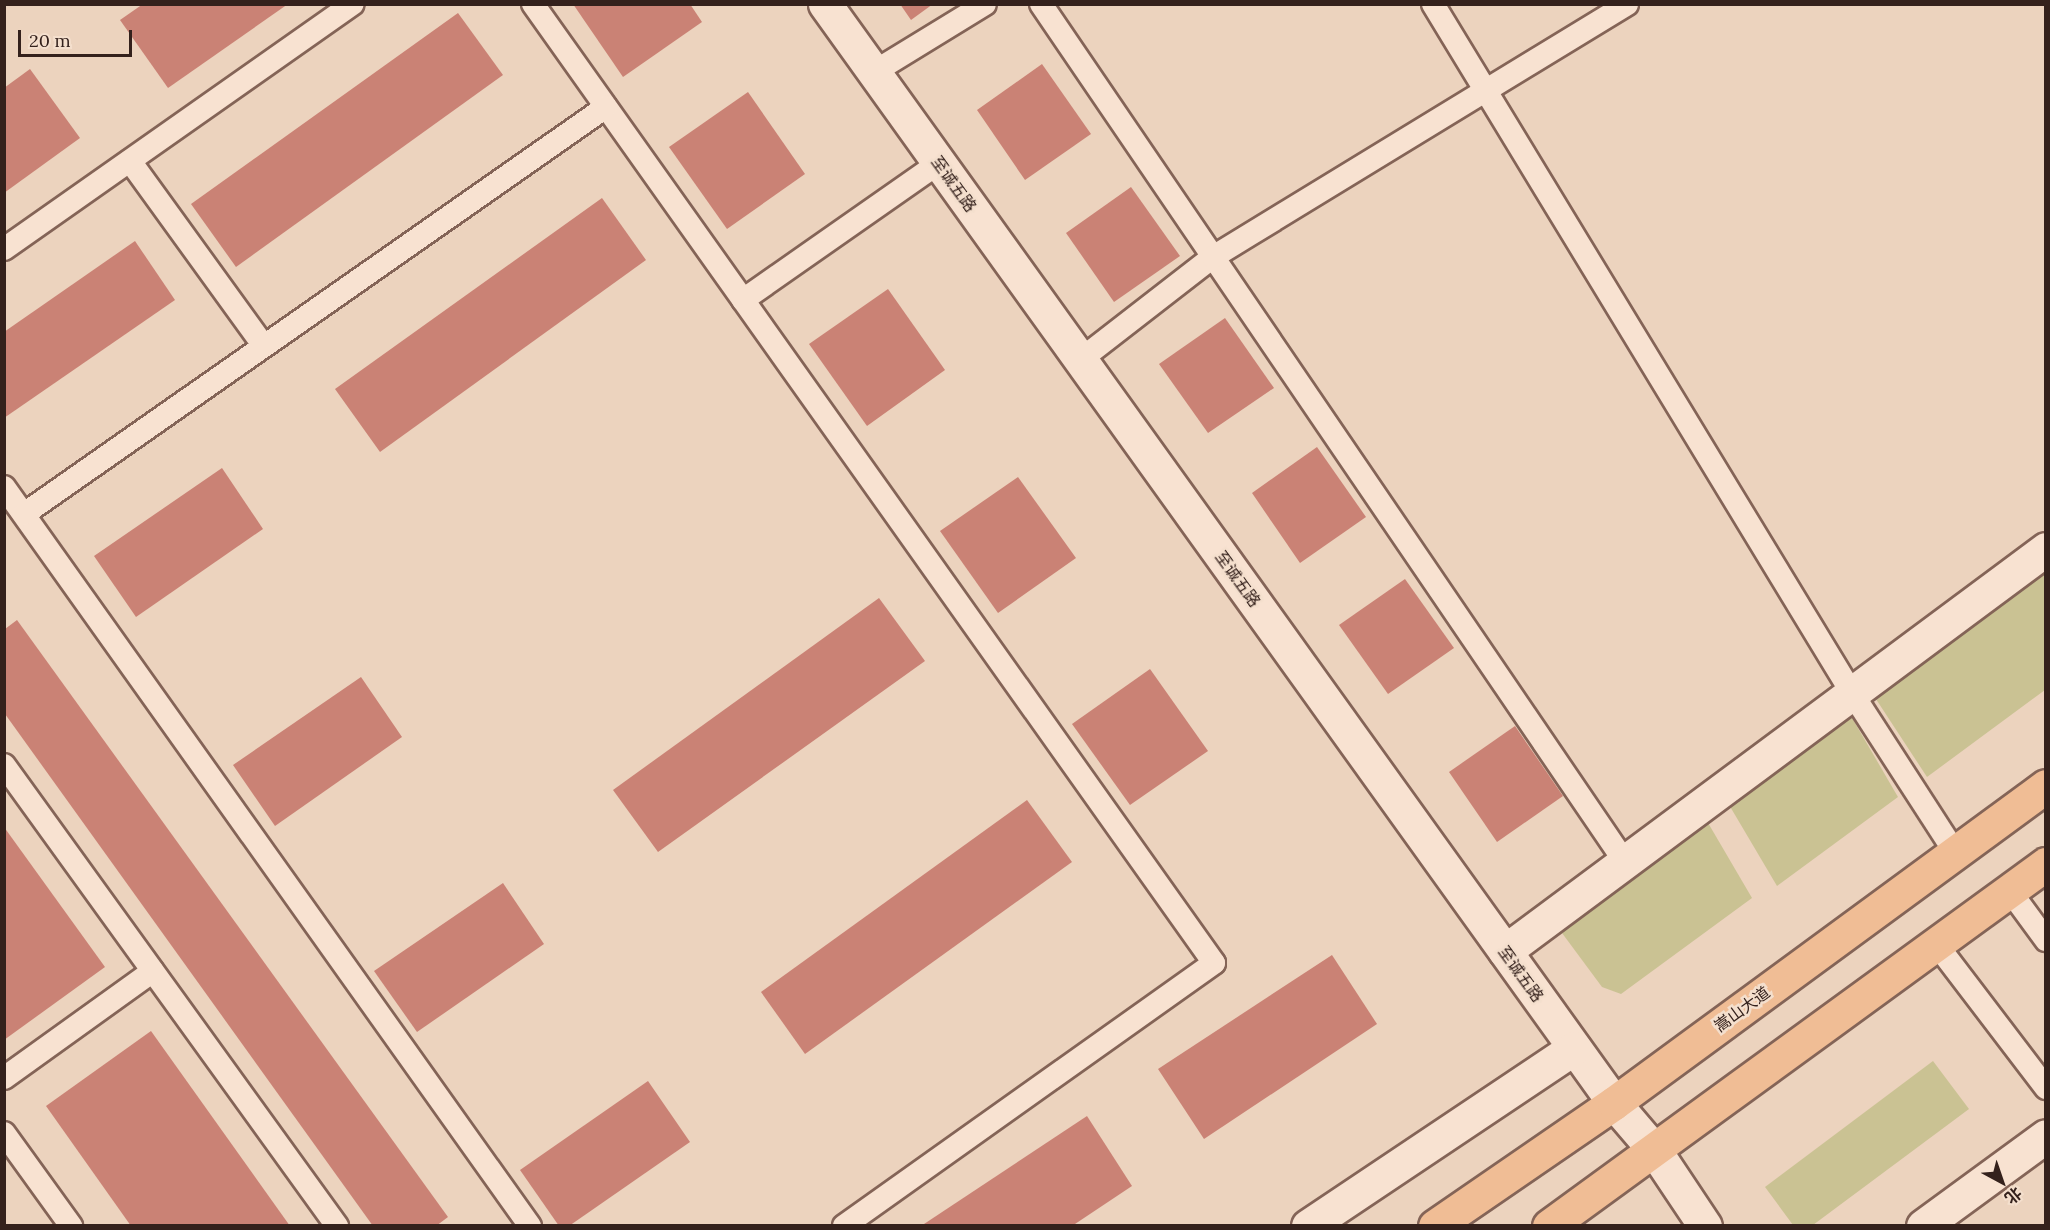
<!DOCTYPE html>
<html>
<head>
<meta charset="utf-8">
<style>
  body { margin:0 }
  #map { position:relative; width:2050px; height:1230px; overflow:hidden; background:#ecd3be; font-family:Lora,"Noto Sans SC",serif }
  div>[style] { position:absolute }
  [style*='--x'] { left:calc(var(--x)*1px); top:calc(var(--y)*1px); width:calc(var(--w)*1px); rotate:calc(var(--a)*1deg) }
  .green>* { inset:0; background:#cac293 }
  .building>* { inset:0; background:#ca8275 }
  .roads { filter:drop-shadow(2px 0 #846457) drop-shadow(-2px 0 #846457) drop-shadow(0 2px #846457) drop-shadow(0 -2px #846457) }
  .service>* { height:22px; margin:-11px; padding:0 11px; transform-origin:11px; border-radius:11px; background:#f8e2d1 }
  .tertiary>* { height:33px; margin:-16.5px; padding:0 16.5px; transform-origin:16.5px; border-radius:16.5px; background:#f8e2d1 }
  .secondary>* { height:33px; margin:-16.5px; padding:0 16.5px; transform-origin:16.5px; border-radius:16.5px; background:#f8e2d1 }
  .primary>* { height:33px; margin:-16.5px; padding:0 16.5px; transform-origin:16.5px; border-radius:16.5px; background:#f0bd95 }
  span { translate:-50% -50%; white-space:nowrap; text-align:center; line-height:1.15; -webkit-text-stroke:5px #f4dfcd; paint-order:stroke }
  .street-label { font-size:16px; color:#34211c }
  .frame { position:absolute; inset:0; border:6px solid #34211c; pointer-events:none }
  .north { position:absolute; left:1972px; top:1152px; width:60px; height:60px; -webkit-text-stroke:4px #f4dfcd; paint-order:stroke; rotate:140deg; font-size:16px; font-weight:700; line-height:24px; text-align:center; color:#34211c }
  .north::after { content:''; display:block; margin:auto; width:21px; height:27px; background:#34211c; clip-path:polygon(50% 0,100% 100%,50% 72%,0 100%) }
  .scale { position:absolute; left:18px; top:30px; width:114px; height:27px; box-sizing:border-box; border:3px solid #34211c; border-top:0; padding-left:8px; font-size:18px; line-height:21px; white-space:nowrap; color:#34211c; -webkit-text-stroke:4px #f4dfcd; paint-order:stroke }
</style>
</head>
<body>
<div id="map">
  <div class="green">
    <i style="clip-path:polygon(2045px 561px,2045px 690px,1927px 777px,1870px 690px)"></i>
    <i style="clip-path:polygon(1848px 711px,1898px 797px,1777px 886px,1725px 798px)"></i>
    <i style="clip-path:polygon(1704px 816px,1752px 898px,1621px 994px,1602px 987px,1562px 933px,1570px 910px)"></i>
    <i style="clip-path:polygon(1933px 1061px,1969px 1109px,1813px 1225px,1793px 1225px,1765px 1187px)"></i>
  </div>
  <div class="building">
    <i style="clip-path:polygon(143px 4px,288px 4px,168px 88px,120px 20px)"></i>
    <i style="clip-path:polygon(573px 4px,690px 4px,702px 22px,623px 77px)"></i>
    <i style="clip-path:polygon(900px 4px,933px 4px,911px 20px)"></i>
    <i style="clip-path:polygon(458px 13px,503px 75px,236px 267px,191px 204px)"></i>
    <i style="clip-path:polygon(1042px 64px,1091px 134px,1025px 180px,977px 110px)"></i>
    <i style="clip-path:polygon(30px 69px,80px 138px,4px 193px,4px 88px)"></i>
    <i style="clip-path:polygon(748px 92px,805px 174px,727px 229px,669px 147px)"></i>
    <i style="clip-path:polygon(1131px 187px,1180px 256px,1114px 302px,1066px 233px)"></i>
    <i style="clip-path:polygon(602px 198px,646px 260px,380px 452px,335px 389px)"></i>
    <i style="clip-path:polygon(135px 241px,175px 300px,4px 418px,4px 332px)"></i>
    <i style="clip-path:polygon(888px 289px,945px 370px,867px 426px,809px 344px)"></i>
    <i style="clip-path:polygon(1225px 318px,1274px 388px,1208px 433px,1159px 364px)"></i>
    <i style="clip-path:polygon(1317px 447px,1366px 517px,1300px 563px,1252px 493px)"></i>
    <i style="clip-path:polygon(222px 468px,263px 529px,136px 617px,94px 556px)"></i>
    <i style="clip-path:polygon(1018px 477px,1076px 558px,998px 613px,940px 531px)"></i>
    <i style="clip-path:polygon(1405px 579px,1454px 648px,1388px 694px,1339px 625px)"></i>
    <i style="clip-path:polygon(879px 598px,925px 661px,658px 852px,613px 790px)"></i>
    <i style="clip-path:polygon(17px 620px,448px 1217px,436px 1226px,373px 1226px,5px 714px,5px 629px)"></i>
    <i style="clip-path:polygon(1150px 669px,1208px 751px,1130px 805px,1072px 724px)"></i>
    <i style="clip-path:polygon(361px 677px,402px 737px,275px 826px,233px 765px)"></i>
    <i style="clip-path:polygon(1515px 726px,1563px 796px,1497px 842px,1449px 772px)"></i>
    <i style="clip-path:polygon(1027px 800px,1072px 862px,805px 1054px,761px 992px)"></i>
    <i style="clip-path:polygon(4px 827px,105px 967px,4px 1040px)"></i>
    <i style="clip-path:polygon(503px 883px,544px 944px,417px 1032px,374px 971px)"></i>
    <i style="clip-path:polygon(1332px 955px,1377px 1024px,1204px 1139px,1158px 1069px)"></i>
    <i style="clip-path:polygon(151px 1031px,290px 1226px,131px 1226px,46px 1106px)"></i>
    <i style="clip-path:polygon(648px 1081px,690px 1142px,569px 1226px,559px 1226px,520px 1170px)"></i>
    <i style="clip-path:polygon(1087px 1116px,1132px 1186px,1072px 1226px,921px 1226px)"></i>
  </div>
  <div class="roads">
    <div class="service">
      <i style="--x:533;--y:4;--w:1176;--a:54.62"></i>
      <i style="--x:1214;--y:963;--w:454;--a:144.6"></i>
      <i style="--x:1041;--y:4;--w:1038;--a:55.76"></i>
      <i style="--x:1433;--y:4;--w:806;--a:58.7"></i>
      <i style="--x:1852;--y:693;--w:189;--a:57.1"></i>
      <i style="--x:874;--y:72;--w:130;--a:-31.5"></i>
      <i style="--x:130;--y:161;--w:228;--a:54.1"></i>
      <i style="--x:4;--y:249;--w:426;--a:-35.1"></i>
      <i style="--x:743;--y:300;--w:239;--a:-35"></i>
      <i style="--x:1080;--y:360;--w:168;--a:-37.8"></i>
      <i style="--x:1213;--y:257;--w:485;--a:-31.4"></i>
      <i style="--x:4;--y:487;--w:907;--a:54.56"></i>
      <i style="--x:24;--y:514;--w:710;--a:-34.97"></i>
      <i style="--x:4;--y:765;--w:569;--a:54.16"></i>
      <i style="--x:2010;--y:891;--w:61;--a:53.7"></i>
      <i style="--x:1937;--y:945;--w:180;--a:52.7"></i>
      <i style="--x:4;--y:1078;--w:183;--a:-35.7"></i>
      <i style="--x:4;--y:1133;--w:115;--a:54.2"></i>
    </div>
    <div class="tertiary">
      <i style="--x:825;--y:4;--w:1353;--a:54.32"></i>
      <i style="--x:1614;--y:1103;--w:63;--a:49.5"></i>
      <i style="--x:1655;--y:1151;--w:90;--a:56.3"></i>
    </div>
    <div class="secondary">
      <i style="--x:1505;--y:951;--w:674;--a:-36.61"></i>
      <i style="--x:1308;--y:1226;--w:320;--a:-33.8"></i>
      <i style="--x:1923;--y:1226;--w:152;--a:-36.2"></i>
    </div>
    <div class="primary">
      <i style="--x:1435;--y:1226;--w:217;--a:-34.5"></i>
      <i style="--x:1614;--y:1103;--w:536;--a:-36.27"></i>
      <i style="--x:1549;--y:1226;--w:615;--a:-36.07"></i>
    </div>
  </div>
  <div class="street-label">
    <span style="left:954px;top:184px;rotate:54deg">至诚五路</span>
    <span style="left:1238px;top:579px;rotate:54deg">至诚五路</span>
    <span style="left:1521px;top:974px;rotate:54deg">至诚五路</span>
    <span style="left:1742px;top:1009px;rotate:-36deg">嵩山大道</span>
  </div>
  <div class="frame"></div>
  <div class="north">北</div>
  <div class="scale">20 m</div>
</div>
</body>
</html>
